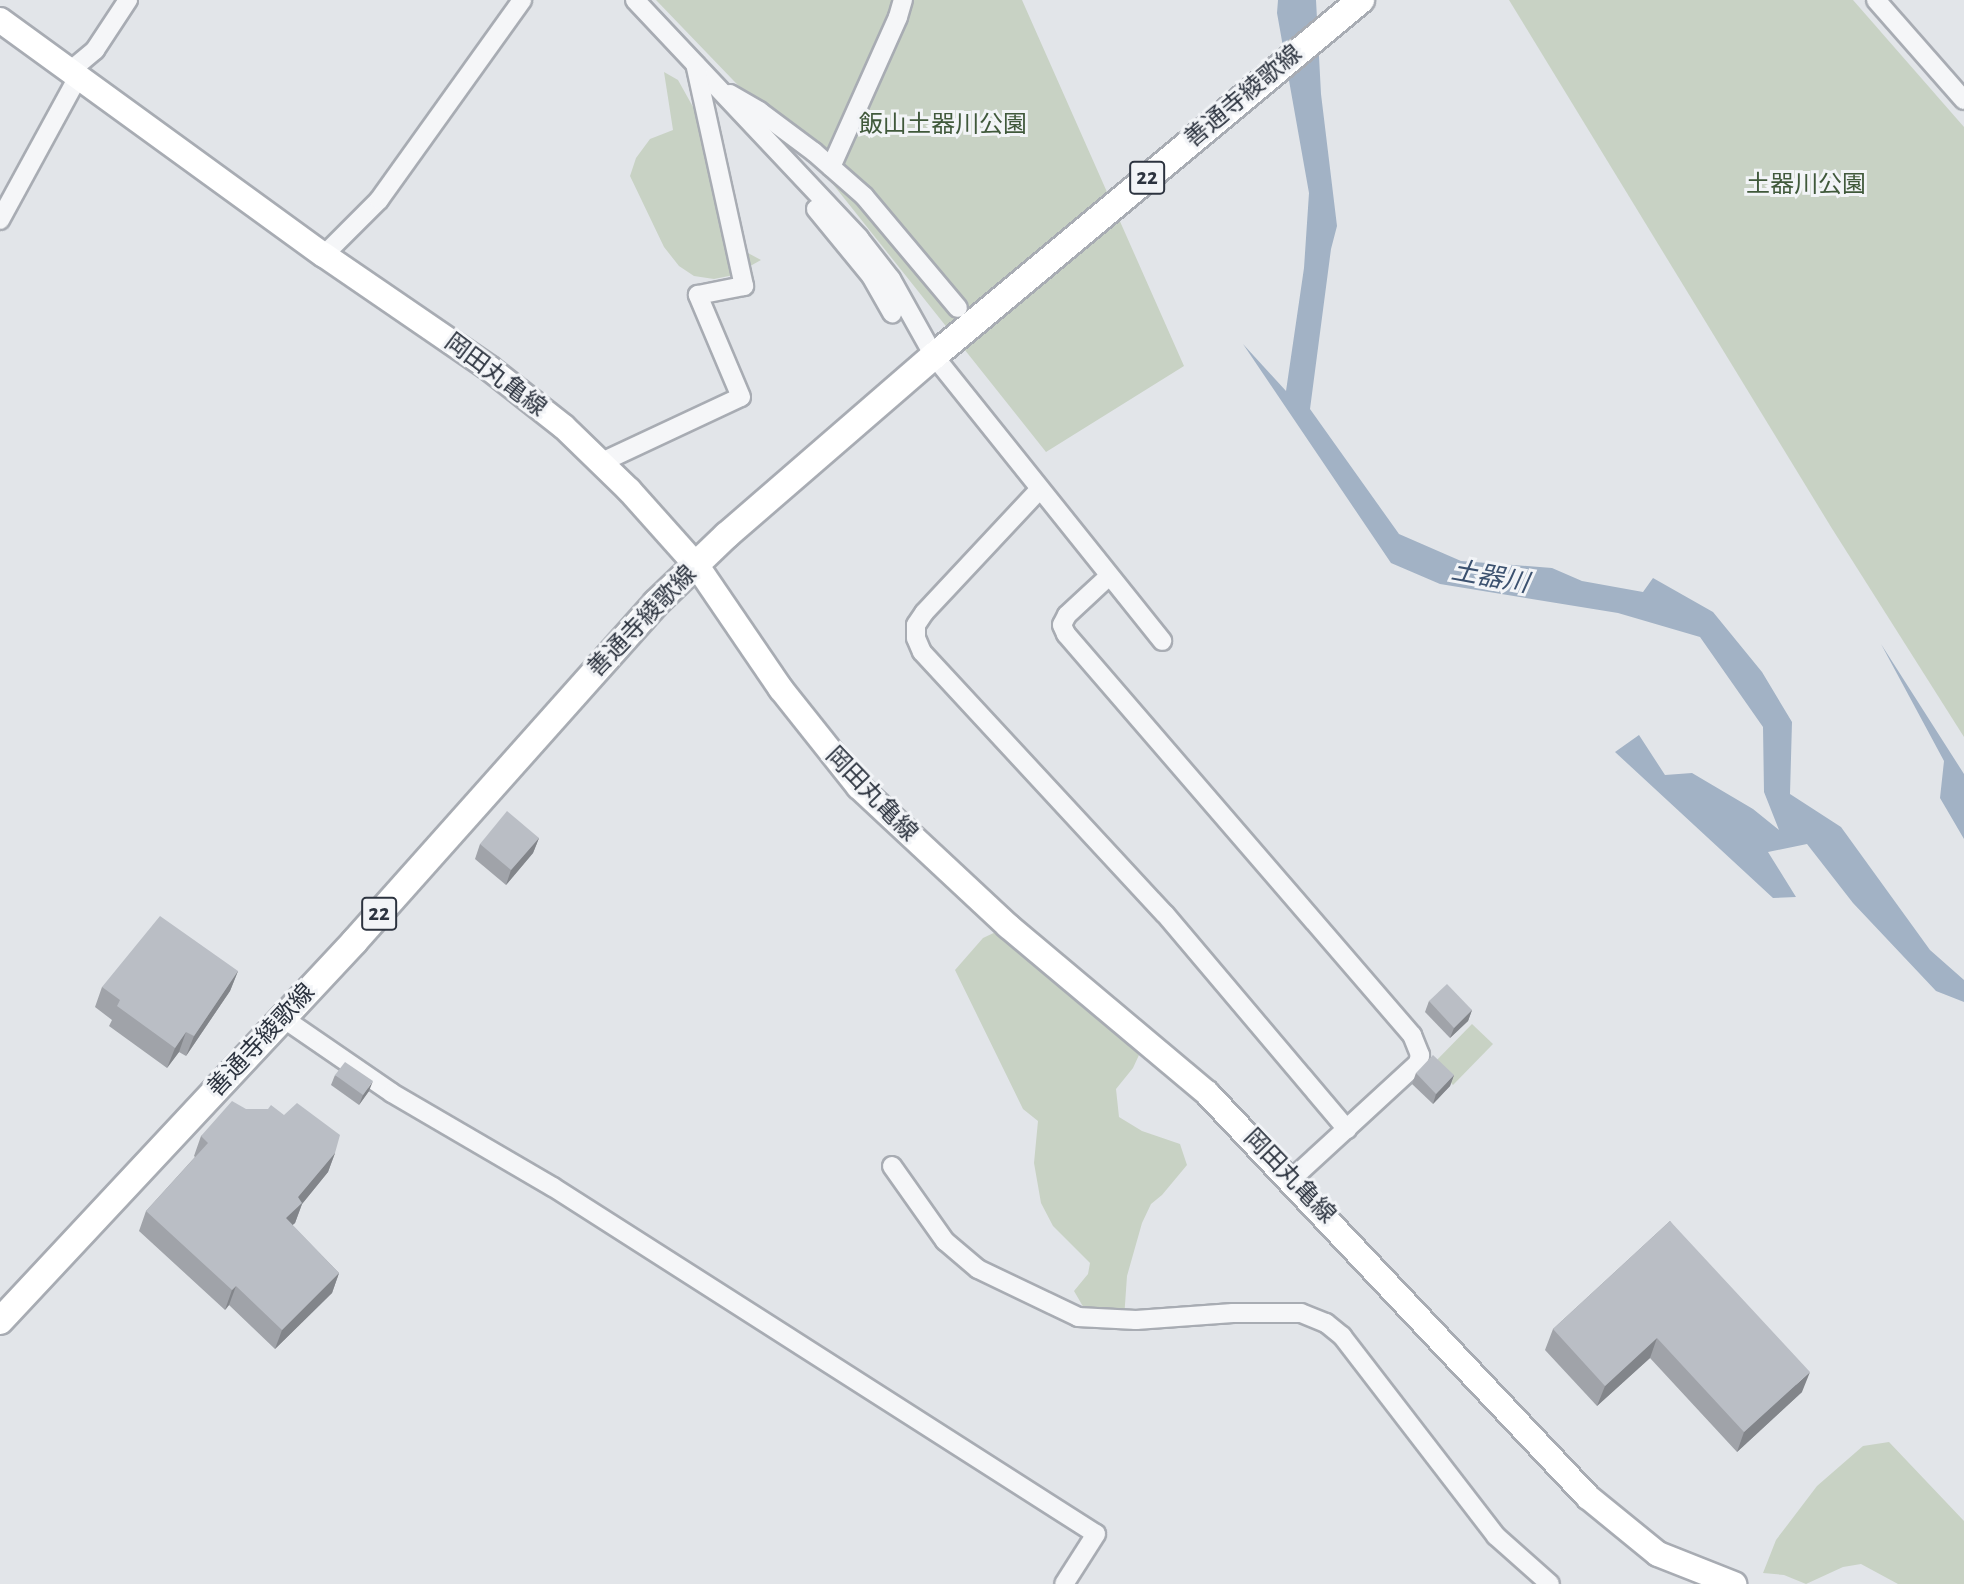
<!DOCTYPE html>
<html>
<head>
<meta charset="utf-8">
<style>
  body { margin:0 }
  #map { position:relative; width:1964px; height:1584px; overflow:hidden; background:#e2e5e9; font-family:"Alegreya Sans","Noto Sans JP",sans-serif }
  div>[style] { position:absolute }
  [style*='--x'] { left:calc(var(--x)*1px); top:calc(var(--y)*1px); width:calc(var(--w)*1px); rotate:calc(var(--a)*1deg) }
  .green>* { inset:0; background:#c8d2c4 }
  .water>* { inset:0; background:#a2b2c5 }
  .roads { filter:drop-shadow(2px 0 #a8acb3) drop-shadow(-2px 0 #a8acb3) drop-shadow(0 2px #a8acb3) drop-shadow(0 -2px #a8acb3) }
  .street>* { height:18px; margin:-9px; padding:0 9px; transform-origin:9px; border-radius:9px; background:#f5f6f8 }
  .secondary>* { height:24px; margin:-12px; padding:0 12px; transform-origin:12px; border-radius:12px; background:#fff }
  .primary>* { height:26px; margin:-13px; padding:0 13px; transform-origin:13px; border-radius:13px; background:#fff }
  .wall>* { inset:0; background:#a0a3a9 }
  .shaded-wall>* { inset:0; background:#82858a }
  .building>* { inset:0; background:#babec5 }
  span { translate:-50% -50%; white-space:nowrap; text-align:center; line-height:1.15; -webkit-text-stroke:6px #f2f4f7; paint-order:stroke }
  .shield-label span { padding:2px 5px; background:#f2f4f7; border:2px solid; border-radius:5px; -webkit-text-stroke-width:0 }
  .shield-label { font-size:23px; color:#2c333f; font-weight:700 }
  .street-label { font-size:24px; color:#2c333f }
  .park-label { font-size:24px; color:#40593b }
  .water-label { font-size:26px; color:#3b516f; font-style:italic }
</style>
</head>
<body>
<div id="map">
  <div class="green">
    <i style="clip-path:polygon(656px 0,1022px 0,1184px 366px,1046px 452px,832px 183px)"></i>
    <i style="clip-path:polygon(1509px 0,1853px 0,1964px 127px,1964px 737px,1831px 527px)"></i>
    <i style="clip-path:polygon(664px 72px,678px 80px,702px 123px,733px 245px,761px 260px,734px 275px,714px 279px,694px 276px,679px 266px,664px 247px,630px 176px,636px 158px,650px 139px,673px 130px)"></i>
    <i style="clip-path:polygon(1000px 930px,1113px 1027px,1139px 1055px,1133px 1068px,1116px 1089px,1119px 1117px,1142px 1131px,1180px 1144px,1187px 1165px,1162px 1195px,1151px 1204px,1142px 1223px,1127px 1276px,1124px 1319px,1088px 1315px,1074px 1291px,1088px 1274px,1090px 1263px,1053px 1226px,1041px 1203px,1034px 1163px,1038px 1121px,1023px 1109px,955px 970px,983px 938px)"></i>
    <i style="clip-path:polygon(1472px 1024px,1493px 1044px,1453px 1085px,1432px 1065px)"></i>
    <i style="clip-path:polygon(1889px 1442px,1964px 1521px,1964px 1584px,1898px 1584px,1861px 1564px,1843px 1567px,1806px 1584px,1784px 1575px,1763px 1573px,1776px 1540px,1817px 1486px,1863px 1446px)"></i>
  </div>
  <div class="water">
    <i style="clip-path:polygon(1278px 0,1316px 0,1321px 94px,1337px 226px,1331px 249px,1310px 409px,1399px 534px,1461px 561px,1552px 568px,1582px 581px,1643px 592px,1653px 578px,1713px 612px,1762px 672px,1792px 722px,1790px 794px,1841px 827px,1930px 950px,1964px 980px,1964px 1002px,1936px 991px,1853px 903px,1807px 844px,1768px 852px,1796px 897px,1773px 898px,1615px 752px,1639px 735px,1665px 775px,1692px 773px,1753px 809px,1779px 830px,1764px 792px,1763px 727px,1700px 637px,1618px 613px,1440px 584px,1391px 563px,1243px 344px,1286px 391px,1304px 268px,1309px 193px,1277px 13px)"></i>
    <i style="clip-path:polygon(1881px 644px,1964px 774px,1964px 839px,1940px 798px,1944px 761px)"></i>
  </div>
  <div class="roads">
    <div class="street">
      <i style="--x:635;--y:0;--w:327;--a:46.7"></i>
      <i style="--x:859;--y:238;--w:52;--a:52"></i>
      <i style="--x:891;--y:279;--w:88;--a:60.8"></i>
      <i style="--x:934;--y:356;--w:365;--a:51.3"></i>
      <i style="--x:1876;--y:0;--w:133;--a:48.7"></i>
      <i style="--x:70;--y:71;--w:33;--a:-40"></i>
      <i style="--x:95;--y:50;--w:60;--a:-56.6"></i>
      <i style="--x:730;--y:94;--w:34;--a:30"></i>
      <i style="--x:759;--y:111;--w:69;--a:36.7"></i>
      <i style="--x:814;--y:152;--w:67;--a:41.3"></i>
      <i style="--x:864;--y:196;--w:146;--a:50"></i>
      <i style="--x:831;--y:167;--w:164;--a:-65.9"></i>
      <i style="--x:898;--y:17;--w:18;--a:-74"></i>
      <i style="--x:816;--y:209;--w:87;--a:50.6"></i>
      <i style="--x:871;--y:276;--w:43;--a:60.4"></i>
      <i style="--x:0;--y:220;--w:163;--a:-61.4"></i>
      <i style="--x:324;--y:255;--w:78;--a:-45"></i>
      <i style="--x:379;--y:200;--w:246;--a:-54.4"></i>
      <i style="--x:602;--y:462;--w:153;--a:-25.1"></i>
      <i style="--x:741;--y:397;--w:111;--a:-112.9"></i>
      <i style="--x:698;--y:295;--w:47;--a:-11.1"></i>
      <i style="--x:744;--y:286;--w:227;--a:-102.4"></i>
      <i style="--x:1039;--y:490;--w:168;--a:133.1"></i>
      <i style="--x:924;--y:613;--w:14;--a:124"></i>
      <i style="--x:916;--y:625;--w:13;--a:90"></i>
      <i style="--x:916;--y:638;--w:15;--a:67"></i>
      <i style="--x:922;--y:652;--w:357;--a:47.2"></i>
      <i style="--x:1165;--y:914;--w:282;--a:49.8"></i>
      <i style="--x:1108;--y:577;--w:56;--a:137.2"></i>
      <i style="--x:1067;--y:615;--w:11;--a:117"></i>
      <i style="--x:1062;--y:625;--w:10;--a:66"></i>
      <i style="--x:1066;--y:634;--w:530;--a:49.21"></i>
      <i style="--x:1412;--y:1035;--w:22;--a:68"></i>
      <i style="--x:1420;--y:1055;--w:8;--a:104"></i>
      <i style="--x:1418;--y:1063;--w:171;--a:137.4"></i>
      <i style="--x:283;--y:1018;--w:132;--a:34.5"></i>
      <i style="--x:392;--y:1093;--w:186;--a:30.3"></i>
      <i style="--x:553;--y:1187;--w:644;--a:32.58"></i>
      <i style="--x:1096;--y:1534;--w:59;--a:122.6"></i>
      <i style="--x:892;--y:1166;--w:92;--a:54.8"></i>
      <i style="--x:945;--y:1241;--w:43;--a:40.3"></i>
      <i style="--x:978;--y:1269;--w:111;--a:25.6"></i>
      <i style="--x:1078;--y:1317;--w:58;--a:3"></i>
      <i style="--x:1136;--y:1320;--w:97;--a:-4.1"></i>
      <i style="--x:1233;--y:1313;--w:68;--a:0"></i>
      <i style="--x:1301;--y:1313;--w:27;--a:22"></i>
      <i style="--x:1326;--y:1323;--w:21;--a:39"></i>
      <i style="--x:1342;--y:1336;--w:252;--a:52.4"></i>
      <i style="--x:1496;--y:1536;--w:72;--a:41.6"></i>
    </div>
    <div class="secondary">
      <i style="--x:0;--y:20;--w:400;--a:36"></i>
      <i style="--x:324;--y:255;--w:200;--a:34.4"></i>
      <i style="--x:489;--y:368;--w:95;--a:38.2"></i>
      <i style="--x:564;--y:427;--w:91;--a:44.1"></i>
      <i style="--x:629;--y:490;--w:102;--a:48.2"></i>
      <i style="--x:697;--y:566;--w:149;--a:55.7"></i>
      <i style="--x:781;--y:689;--w:125;--a:51.5"></i>
      <i style="--x:859;--y:787;--w:204;--a:43"></i>
      <i style="--x:1008;--y:926;--w:260;--a:40"></i>
      <i style="--x:1207;--y:1093;--w:555;--a:46.68"></i>
      <i style="--x:1588;--y:1497;--w:90;--a:39.2"></i>
      <i style="--x:1658;--y:1554;--w:82;--a:21.5"></i>
    </div>
    <div class="primary">
      <i style="--x:0;--y:1321;--w:520;--a:-46.95"></i>
      <i style="--x:355;--y:941;--w:453;--a:-48.3"></i>
      <i style="--x:656;--y:603;--w:98;--a:-43.8"></i>
      <i style="--x:727;--y:535;--w:274;--a:-40.9"></i>
      <i style="--x:934;--y:356;--w:556;--a:-39.82"></i>
    </div>
  </div>
  <div class="wall">
    <i style="clip-path:polygon(539px 838px,533px 853px,506px 885px,475px 859px,480px 844px)"></i>
    <i style="clip-path:polygon(238px 971px,230px 991px,186px 1056px,179px 1052px,167px 1068px,109px 1026px,112px 1020px,95px 1007px,102px 987px)"></i>
    <i style="clip-path:polygon(1429px 1001px,1472px 1010px,1468px 1021px,1450px 1038px,1425px 1012px)"></i>
    <i style="clip-path:polygon(1416px 1073px,1454px 1075px,1450px 1086px,1433px 1104px,1412px 1084px)"></i>
    <i style="clip-path:polygon(335px 1075px,369px 1091px,359px 1105px,331px 1085px)"></i>
    <i style="clip-path:polygon(246px 1109px,335px 1153px,328px 1172px,302px 1204px,295px 1223px,292px 1225px,339px 1273px,332px 1293px,275px 1349px,229px 1305px,225px 1310px,139px 1231px,146px 1211px,195px 1157px,194px 1156px,201px 1136px)"></i>
    <i style="clip-path:polygon(1670px 1221px,1802px 1392px,1737px 1452px,1650px 1358px,1597px 1406px,1545px 1350px,1553px 1329px)"></i>
  </div>
  <div class="shaded-wall">
    <i style="clip-path:polygon(539px 838px,533px 853px,506px 885px,511px 870px)"></i>
    <i style="clip-path:polygon(238px 971px,230px 991px,186px 1056px,194px 1036px)"></i>
    <i style="clip-path:polygon(1472px 1010px,1468px 1021px,1450px 1038px,1454px 1028px)"></i>
    <i style="clip-path:polygon(186px 1032px,179px 1052px,167px 1068px,175px 1048px)"></i>
    <i style="clip-path:polygon(1454px 1075px,1450px 1086px,1433px 1104px,1436px 1094px)"></i>
    <i style="clip-path:polygon(373px 1081px,369px 1091px,359px 1105px,363px 1095px)"></i>
    <i style="clip-path:polygon(335px 1153px,328px 1172px,302px 1204px,295px 1223px,279px 1237px,286px 1218px,298px 1197px)"></i>
    <i style="clip-path:polygon(339px 1273px,332px 1293px,275px 1349px,282px 1330px)"></i>
    <i style="clip-path:polygon(236px 1286px,229px 1305px,225px 1310px,232px 1290px)"></i>
    <i style="clip-path:polygon(1657px 1338px,1650px 1358px,1597px 1406px,1605px 1386px)"></i>
    <i style="clip-path:polygon(1810px 1372px,1802px 1392px,1737px 1452px,1744px 1432px)"></i>
  </div>
  <div class="building">
    <i style="clip-path:polygon(507px 811px,539px 838px,511px 870px,480px 844px)"></i>
    <i style="clip-path:polygon(160px 916px,238px 971px,194px 1036px,186px 1032px,175px 1048px,117px 1006px,120px 1000px,102px 987px)"></i>
    <i style="clip-path:polygon(1447px 984px,1472px 1010px,1454px 1028px,1429px 1001px)"></i>
    <i style="clip-path:polygon(1433px 1055px,1454px 1075px,1436px 1094px,1416px 1073px)"></i>
    <i style="clip-path:polygon(345px 1062px,373px 1081px,363px 1095px,335px 1075px)"></i>
    <i style="clip-path:polygon(232px 1101px,246px 1109px,268px 1109px,271px 1105px,284px 1115px,297px 1103px,340px 1135px,335px 1153px,298px 1197px,302px 1203px,286px 1218px,339px 1273px,282px 1330px,236px 1286px,232px 1290px,146px 1211px,208px 1143px,201px 1136px)"></i>
    <i style="clip-path:polygon(1670px 1221px,1810px 1372px,1744px 1432px,1657px 1338px,1605px 1386px,1553px 1329px)"></i>
  </div>
  <div class="shield-label">
    <span style="left:1147px;top:178px">22</span>
    <span style="left:379px;top:914px">22</span>
  </div>
  <div class="street-label">
    <span style="left:1244px;top:97px;rotate:-40deg">善通寺綾歌線</span>
    <span style="left:495px;top:376px;rotate:37deg">岡田丸亀線</span>
    <span style="left:643px;top:622px;rotate:-46deg">善通寺綾歌線</span>
    <span style="left:871px;top:795px;rotate:46deg">岡田丸亀線</span>
    <span style="left:262px;top:1041px;rotate:-47deg">善通寺綾歌線</span>
    <span style="left:1289px;top:1177px;rotate:46deg">岡田丸亀線</span>
  </div>
  <div class="park-label">
    <span style="left:943px;top:126px">飯山土器川公園</span>
    <span style="left:1806px;top:186px">土器川公園</span>
  </div>
  <div class="water-label">
    <span style="left:1490px;top:578px;rotate:10deg">土器川</span>
  </div>
</div>
</body>
</html>
